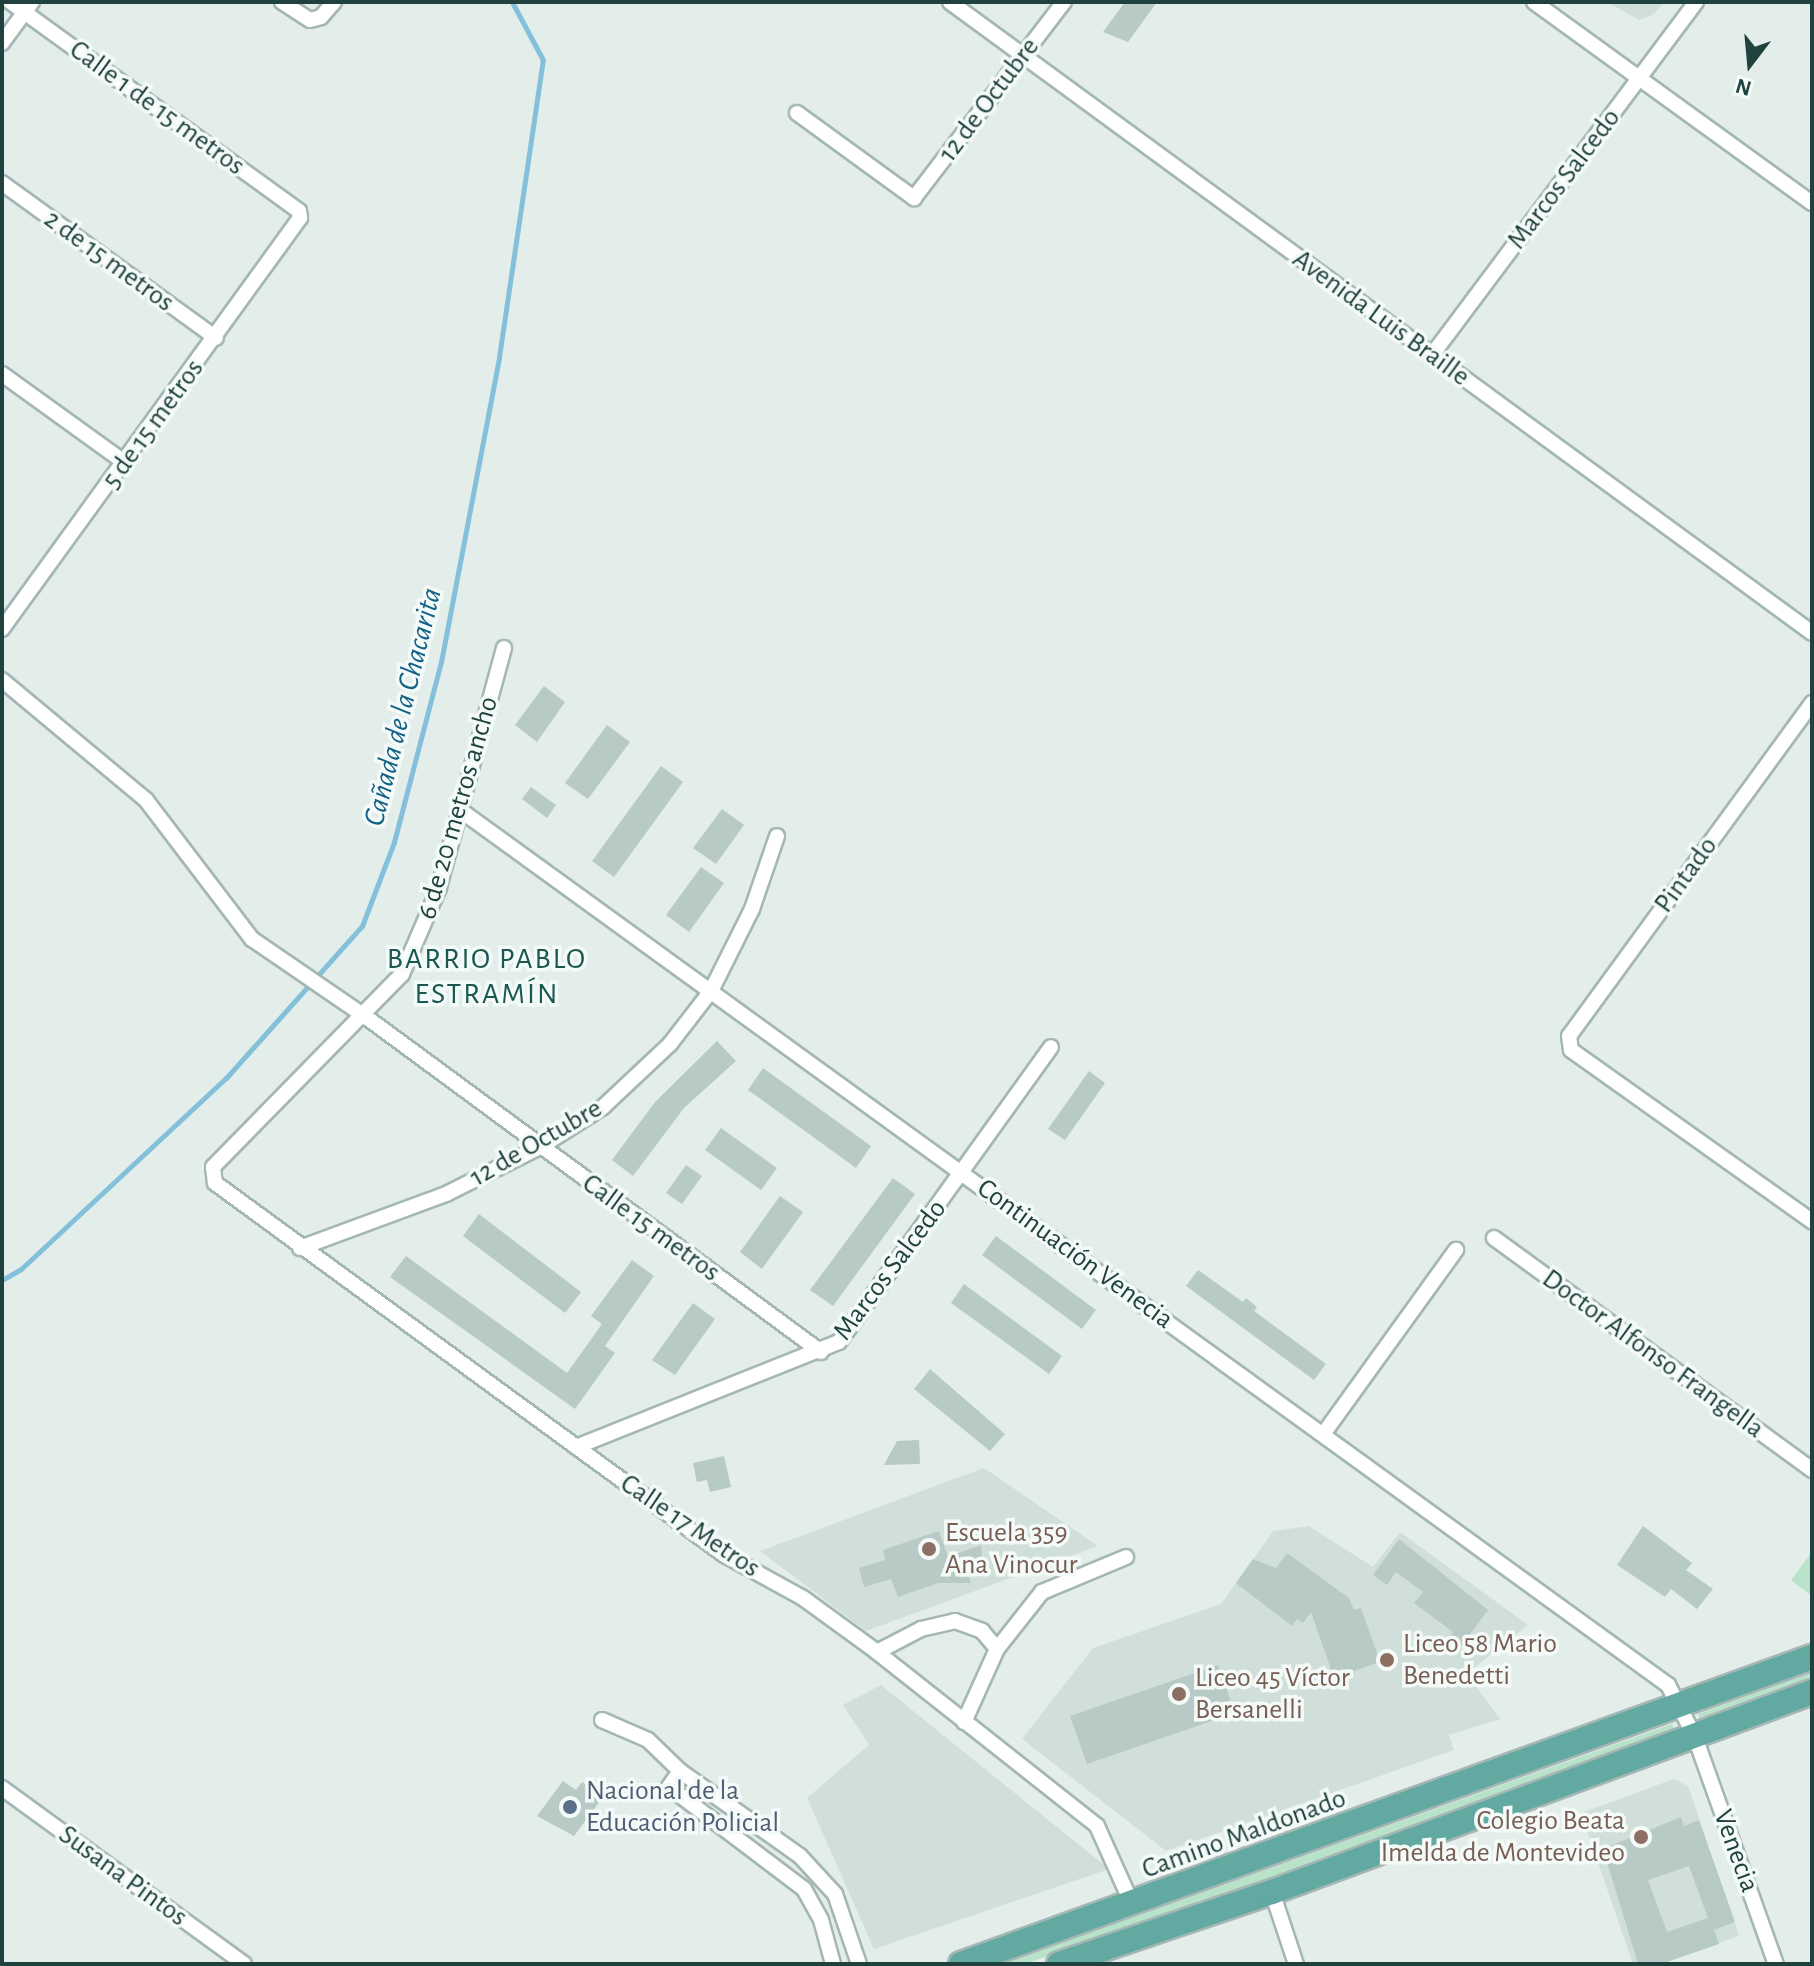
<!DOCTYPE html>
<html>
<head>
<meta charset="utf-8">
<style>
  body { margin:0 }
  #map { position:relative; width:1814px; height:1966px; overflow:hidden; background:#e3eeeb; font-family:"Alegreya Sans",sans-serif }
  div>[style] { position:absolute }
  [style*='--x'] { left:calc(var(--x)*1px); top:calc(var(--y)*1px); width:calc(var(--w)*1px); rotate:calc(var(--a)*1deg) }
  .built>* { inset:0; background:#d1dfda }
  .green>* { inset:0; background:#b9e2ca }
  .stream>* { height:5px; margin:-2.5px; padding:0 2.5px; transform-origin:2.5px; border-radius:2.5px; background:#84c0da }
  .building>* { inset:0; background:#b8cac5 }
  .roads { filter:drop-shadow(2px 0 #a5b7b4) drop-shadow(-2px 0 #a5b7b4) drop-shadow(0 2px #a5b7b4) drop-shadow(0 -2px #a5b7b4) }
  .minor>* { height:14px; margin:-7px; padding:0 7px; transform-origin:7px; border-radius:7px; background:#fff }
  .primary>* { height:24px; margin:-12px; padding:0 12px; transform-origin:12px; border-radius:12px; background:#62a9a2 }
  .dots>* { width:22px; height:22px; translate:-50% -50%; box-sizing:border-box; border:4px solid #f4faf8; border-radius:50% }
  span { translate:-50% -50%; white-space:nowrap; text-align:center; line-height:1.15; -webkit-text-stroke:7px #f4faf8; paint-order:stroke }
  .street-label { font-size:28px; color:#20423e }
  .education-label { font-size:28px; color:#785e54 }
  .left { translate:0 -50%; text-align:left }
  .right { translate:-100% -50%; text-align:right }
  .service-label { font-size:28px; color:#4e5e75 }
  .water-label { font-size:30px; color:#126186; font-style:italic }
  .neighbourhood-label { font-size:30px; color:#195751; letter-spacing:2px }
  .frame { position:absolute; inset:0; border:4px solid #20423e; pointer-events:none }
  .north { position:absolute; left:1710px; top:24px; width:80px; height:80px; -webkit-text-stroke:6px #f4faf8; paint-order:stroke; rotate:196deg; font-size:22px; font-weight:700; line-height:32px; text-align:center; color:#20423e }
  .north::after { content:''; display:block; margin:auto; width:28px; height:36px; background:#20423e; clip-path:polygon(50% 0,100% 100%,50% 72%,0 100%) }
</style>
</head>
<body>
<div id="map">
  <div class="built">
    <i style="clip-path:polygon(1607px 2px,1664px 2px,1654px 14px,1639px 20px)"></i>
    <i style="clip-path:polygon(984px 1468px,1098px 1546px,866px 1631px,760px 1551px)"></i>
    <i style="clip-path:polygon(1309px 1526px,1373px 1567px,1400px 1532px,1528px 1625px,1467px 1674px,1500px 1719px,1449px 1735px,1454px 1750px,1166px 1851px,1022px 1739px,1093px 1648px,1221px 1604px,1273px 1531px)"></i>
    <i style="clip-path:polygon(881px 1685px,1109px 1869px,874px 1949px,807px 1798px,869px 1745px,843px 1705px)"></i>
    <i style="clip-path:polygon(1674px 1779px,1688px 1786px,1739px 1936px,1661px 1964px,1633px 1964px,1581px 1813px)"></i>
  </div>
  <div class="green">
    <i style="clip-path:polygon(1812px 1552px,1812px 1596px,1791px 1580px)"></i>
    <i style="clip-path:polygon(1812px 1672px,1812px 1679px,1699px 1720px,1698px 1714px)"></i>
    <i style="clip-path:polygon(1672px 1724px,1675px 1731px,1480px 1805px,1025px 1964px,1003px 1964px)"></i>
  </div>
  <div class="stream">
    <i style="--x:2;--y:1280;--w:22;--a:-30"></i>
    <i style="--x:21;--y:1269;--w:280;--a:-43"></i>
    <i style="--x:226;--y:1078;--w:204;--a:-48.2"></i>
    <i style="--x:362;--y:926;--w:90;--a:-69.1"></i>
    <i style="--x:394;--y:842;--w:186;--a:-75.4"></i>
    <i style="--x:441;--y:662;--w:310;--a:-79.2"></i>
    <i style="--x:499;--y:357;--w:300;--a:-81.6"></i>
    <i style="--x:543;--y:60;--w:66;--a:-118.1"></i>
  </div>
  <div class="building">
    <i style="clip-path:polygon(1125px 2px,1157px 2px,1128px 42px,1103px 32px)"></i>
    <i style="clip-path:polygon(544px 686px,565px 702px,537px 742px,515px 725px)"></i>
    <i style="clip-path:polygon(607px 725px,630px 742px,588px 799px,565px 783px)"></i>
    <i style="clip-path:polygon(661px 766px,683px 782px,614px 877px,592px 861px)"></i>
    <i style="clip-path:polygon(531px 787px,556px 805px,547px 818px,522px 799px)"></i>
    <i style="clip-path:polygon(722px 809px,744px 825px,716px 864px,693px 848px)"></i>
    <i style="clip-path:polygon(701px 867px,724px 883px,689px 932px,666px 915px)"></i>
    <i style="clip-path:polygon(717px 1041px,736px 1061px,684px 1108px,633px 1176px,612px 1160px,655px 1102px)"></i>
    <i style="clip-path:polygon(763px 1068px,871px 1146px,856px 1168px,748px 1090px)"></i>
    <i style="clip-path:polygon(1089px 1071px,1105px 1083px,1065px 1140px,1048px 1129px)"></i>
    <i style="clip-path:polygon(721px 1128px,777px 1168px,761px 1190px,705px 1150px)"></i>
    <i style="clip-path:polygon(686px 1165px,702px 1176px,682px 1204px,666px 1193px)"></i>
    <i style="clip-path:polygon(893px 1178px,915px 1194px,833px 1306px,810px 1290px)"></i>
    <i style="clip-path:polygon(780px 1196px,803px 1212px,762px 1269px,740px 1252px)"></i>
    <i style="clip-path:polygon(479px 1214px,581px 1292px,565px 1313px,463px 1236px)"></i>
    <i style="clip-path:polygon(996px 1236px,1096px 1310px,1082px 1329px,982px 1255px)"></i>
    <i style="clip-path:polygon(406px 1256px,567px 1373px,602px 1324px,591px 1316px,632px 1260px,654px 1276px,605px 1346px,615px 1353px,575px 1409px,390px 1277px)"></i>
    <i style="clip-path:polygon(1198px 1270px,1243px 1302px,1246px 1298px,1257px 1307px,1254px 1311px,1326px 1364px,1314px 1380px,1186px 1286px)"></i>
    <i style="clip-path:polygon(964px 1284px,1062px 1356px,1049px 1374px,951px 1303px)"></i>
    <i style="clip-path:polygon(693px 1303px,715px 1319px,675px 1375px,652px 1360px)"></i>
    <i style="clip-path:polygon(930px 1369px,1005px 1434px,990px 1451px,914px 1389px)"></i>
    <i style="clip-path:polygon(919px 1440px,920px 1464px,884px 1465px,897px 1441px)"></i>
    <i style="clip-path:polygon(724px 1456px,731px 1487px,710px 1492px,707px 1480px,697px 1482px,693px 1463px)"></i>
    <i style="clip-path:polygon(1643px 1526px,1692px 1563px,1686px 1570px,1713px 1589px,1697px 1609px,1671px 1589px,1665px 1597px,1617px 1565px)"></i>
    <i style="clip-path:polygon(939px 1531px,948px 1557px,981px 1545px,983px 1567px,967px 1572px,971px 1583px,938px 1583px,898px 1597px,891px 1579px,864px 1587px,859px 1568px,885px 1560px,883px 1550px)"></i>
    <i style="clip-path:polygon(1399px 1539px,1488px 1610px,1454px 1656px,1442px 1647px,1453px 1632px,1414px 1603px,1423px 1592px,1396px 1572px,1387px 1585px,1373px 1575px)"></i>
    <i style="clip-path:polygon(1287px 1553px,1349px 1598px,1354px 1610px,1361px 1608px,1380px 1662px,1334px 1678px,1311px 1612px,1303px 1623px,1297px 1619px,1292px 1626px,1236px 1583px,1253px 1559px,1276px 1568px)"></i>
    <i style="clip-path:polygon(1218px 1665px,1235px 1713px,1087px 1764px,1070px 1716px)"></i>
    <i style="clip-path:polygon(563px 1781px,576px 1790px,582px 1782px,603px 1797px,574px 1836px,537px 1816px)"></i>
    <i style="clip-path:polygon(evenodd,1681px 1817px,1684px 1826px,1699px 1820px,1735px 1922px,1714px 1930px,1719px 1944px,1661px 1964px,1638px 1964px,1603px 1849px,1681px 1817px,1689px 1866px,1708px 1918px,1667px 1932px,1648px 1880px,1689px 1866px)"></i>
  </div>
  <div class="roads">
    <div class="minor">
      <i style="--x:282;--y:2;--w:33;--a:33"></i>
      <i style="--x:310;--y:20;--w:11;--a:-15"></i>
      <i style="--x:321;--y:17;--w:20;--a:-49"></i>
      <i style="--x:950;--y:2;--w:1068;--a:36.2"></i>
      <i style="--x:1534;--y:2;--w:343;--a:35.9"></i>
      <i style="--x:2;--y:43;--w:51;--a:-53.8"></i>
      <i style="--x:797;--y:113;--w:145;--a:36"></i>
      <i style="--x:914;--y:198;--w:247;--a:-52.6"></i>
      <i style="--x:2;--y:183;--w:264;--a:35.9"></i>
      <i style="--x:1432;--y:355;--w:441;--a:-53.2"></i>
      <i style="--x:2;--y:374;--w:150;--a:35.8"></i>
      <i style="--x:2;--y:629;--w:508;--a:-54.06"></i>
      <i style="--x:300;--y:218;--w:7;--a:-98"></i>
      <i style="--x:299;--y:211;--w:357;--a:-144.1"></i>
      <i style="--x:504;--y:648;--w:249;--a:105.2"></i>
      <i style="--x:439;--y:888;--w:94;--a:113.3"></i>
      <i style="--x:402;--y:974;--w:270;--a:134.4"></i>
      <i style="--x:213;--y:1167;--w:16;--a:83"></i>
      <i style="--x:215;--y:1183;--w:629;--a:36.14"></i>
      <i style="--x:723;--y:1554;--w:91;--a:28.8"></i>
      <i style="--x:803;--y:1598;--w:92;--a:36.1"></i>
      <i style="--x:877;--y:1652;--w:280;--a:38.3"></i>
      <i style="--x:1097;--y:1826;--w:88;--a:65.8"></i>
      <i style="--x:2;--y:680;--w:187;--a:39.8"></i>
      <i style="--x:146;--y:800;--w:175;--a:52.7"></i>
      <i style="--x:252;--y:939;--w:138;--a:34.4"></i>
      <i style="--x:366;--y:1017;--w:565;--a:36.36"></i>
      <i style="--x:1812;--y:703;--w:412;--a:126.1"></i>
      <i style="--x:1569;--y:1036;--w:14;--a:82"></i>
      <i style="--x:1571;--y:1050;--w:296;--a:35.4"></i>
      <i style="--x:460;--y:810;--w:1492;--a:35.92"></i>
      <i style="--x:1668;--y:1685;--w:59;--a:62.6"></i>
      <i style="--x:1695;--y:1737;--w:241;--a:70.4"></i>
      <i style="--x:1494;--y:1238;--w:394;--a:36.1"></i>
      <i style="--x:300;--y:1248;--w:156;--a:-20.3"></i>
      <i style="--x:446;--y:1194;--w:105;--a:-26.6"></i>
      <i style="--x:540;--y:1147;--w:75;--a:-32.4"></i>
      <i style="--x:603;--y:1107;--w:92;--a:-43.2"></i>
      <i style="--x:670;--y:1044;--w:67;--a:-52.3"></i>
      <i style="--x:711;--y:991;--w:92;--a:-63.4"></i>
      <i style="--x:752;--y:909;--w:77;--a:-71.1"></i>
      <i style="--x:1324;--y:1433;--w:226;--a:-54.2"></i>
      <i style="--x:576;--y:1447;--w:283;--a:-21.8"></i>
      <i style="--x:839;--y:1342;--w:363;--a:-54.3"></i>
      <i style="--x:877;--y:1652;--w:50;--a:-27.6"></i>
      <i style="--x:921;--y:1629;--w:35;--a:-13"></i>
      <i style="--x:955;--y:1621;--w:29;--a:20"></i>
      <i style="--x:982;--y:1631;--w:23;--a:50"></i>
      <i style="--x:602;--y:1720;--w:50;--a:23.5"></i>
      <i style="--x:648;--y:1740;--w:45;--a:44.1"></i>
      <i style="--x:680;--y:1771;--w:147;--a:35.3"></i>
      <i style="--x:800;--y:1856;--w:52;--a:47.4"></i>
      <i style="--x:835;--y:1894;--w:74;--a:71.1"></i>
      <i style="--x:964;--y:1722;--w:80;--a:-65.7"></i>
      <i style="--x:997;--y:1649;--w:73;--a:-51.7"></i>
      <i style="--x:1042;--y:1592;--w:91;--a:-22.6"></i>
      <i style="--x:680;--y:1771;--w:19;--a:125"></i>
      <i style="--x:669;--y:1787;--w:169;--a:37.1"></i>
      <i style="--x:804;--y:1889;--w:35;--a:61"></i>
      <i style="--x:821;--y:1920;--w:46;--a:74.7"></i>
      <i style="--x:2;--y:1788;--w:299;--a:36"></i>
      <i style="--x:1272;--y:1892;--w:76;--a:71.6"></i>
    </div>
    <div class="primary">
      <i style="--x:961;--y:1964;--w:905;--a:-19.84"></i>
      <i style="--x:1059;--y:1964;--w:225;--a:-18.7"></i>
      <i style="--x:1272;--y:1892;--w:576;--a:-20.32"></i>
    </div>
  </div>
  <div class="dots">
    <i style="left:929px;top:1549px;background:#8d6e63"></i>
    <i style="left:1387px;top:1660px;background:#8d6e63"></i>
    <i style="left:1179px;top:1694px;background:#8d6e63"></i>
    <i style="left:570px;top:1807px;background:#5c6f8a"></i>
    <i style="left:1641px;top:1837px;background:#8d6e63"></i>
  </div>
  <div class="street-label">
    <span style="left:989px;top:100px;rotate:-53deg">12 de Octubre</span>
    <span style="left:157px;top:108px;rotate:36deg">Calle 1 de 15 metros</span>
    <span style="left:1564px;top:179px;rotate:-53deg">Marcos Salcedo</span>
    <span style="left:109px;top:261px;rotate:36deg">2 de 15 metros</span>
    <span style="left:1381px;top:318px;rotate:36deg">Avenida Luis Braille</span>
    <span style="left:153px;top:424px;rotate:-54deg">5 de 15 metros</span>
    <span style="left:458px;top:808px;rotate:-74deg">6 de 20 metros ancho</span>
    <span style="left:1686px;top:875px;rotate:-54deg">Pintado</span>
    <span style="left:536px;top:1143px;rotate:-30deg">12 de Octubre</span>
    <span style="left:651px;top:1228px;rotate:36deg">Calle 15 metros</span>
    <span style="left:1075px;top:1254px;rotate:36deg">Continuación Venecia</span>
    <span style="left:890px;top:1270px;rotate:-53deg">Marcos Salcedo</span>
    <span style="left:1653px;top:1354px;rotate:36deg">Doctor Alfonso Frangella</span>
    <span style="left:690px;top:1526px;rotate:34deg">Calle 17 Metros</span>
    <span style="left:1244px;top:1834px;rotate:-20deg">Camino Maldonado</span>
    <span style="left:1736px;top:1851px;rotate:70deg">Venecia</span>
    <span style="left:123px;top:1876px;rotate:36deg">Susana Pintos</span>
  </div>
  <div class="education-label">
    <span class="left" style="left:945px;top:1549px">Escuela 359<br>Ana Vinocur</span>
    <span class="left" style="left:1403px;top:1660px">Liceo 58 Mario<br>Benedetti</span>
    <span class="left" style="left:1195px;top:1694px">Liceo 45 Víctor<br>Bersanelli</span>
    <span class="right" style="left:1625px;top:1837px">Colegio Beata<br>Imelda de Montevideo</span>
  </div>
  <div class="service-label">
    <span class="left" style="left:586px;top:1807px">Nacional de la<br>Educación Policial</span>
  </div>
  <div class="water-label">
    <span style="left:403px;top:707px;rotate:-76deg">Cañada de la Chacarita</span>
  </div>
  <div class="neighbourhood-label">
    <span style="left:487px;top:976px">BARRIO PABLO<br>ESTRAMÍN</span>
  </div>
  <div class="frame"></div>
  <div class="north">N</div>
</div>
</body>
</html>
